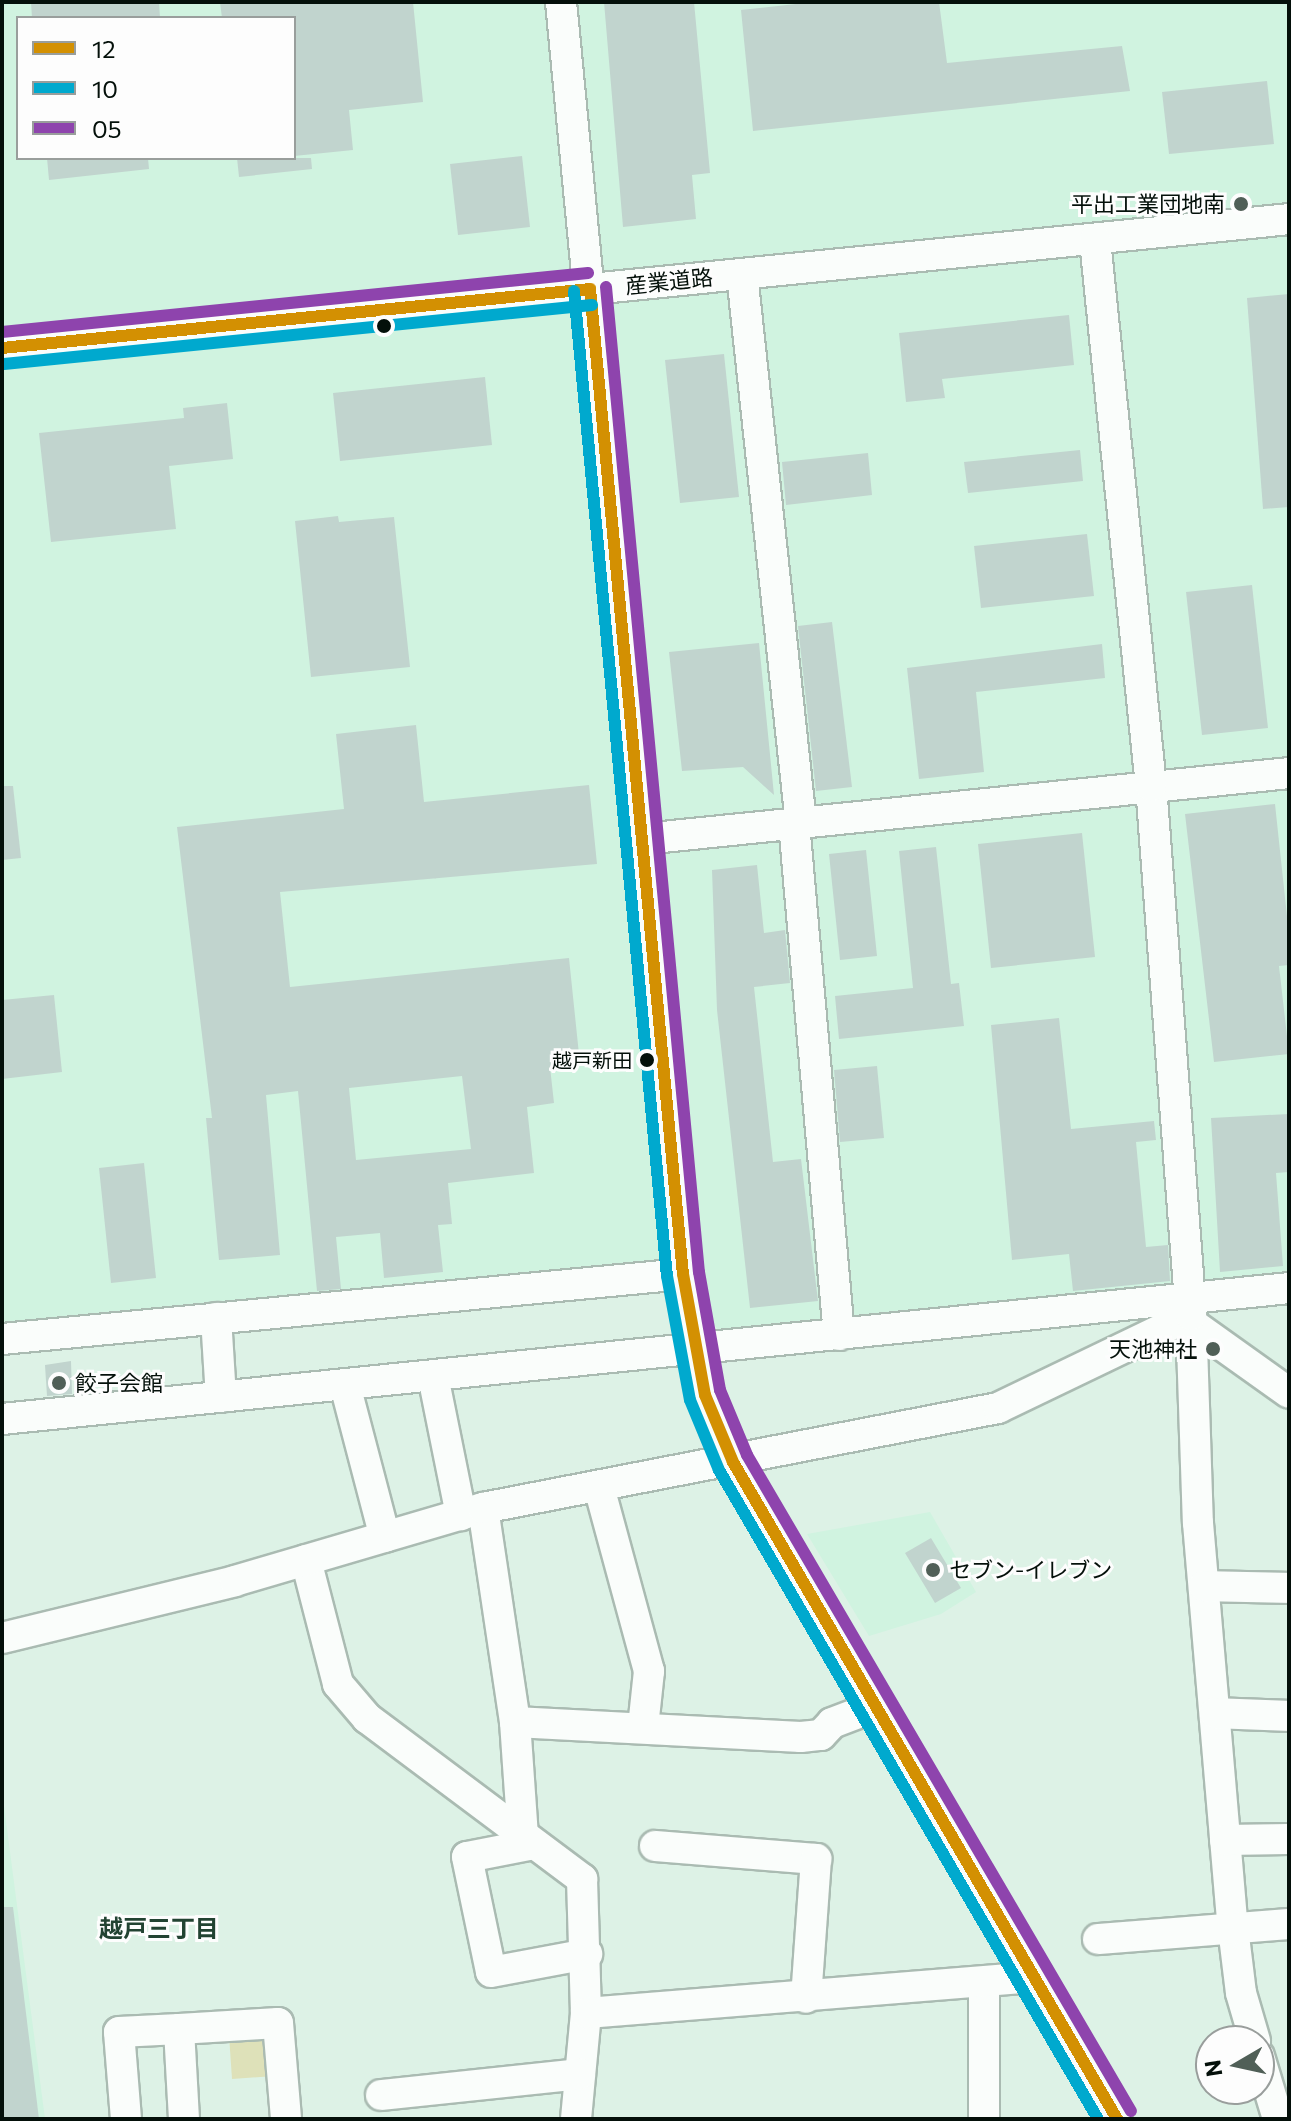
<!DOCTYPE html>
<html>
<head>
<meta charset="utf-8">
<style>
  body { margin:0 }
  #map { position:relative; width:1291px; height:2121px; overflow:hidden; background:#ddf2e6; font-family:Commissioner,"Noto Sans JP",sans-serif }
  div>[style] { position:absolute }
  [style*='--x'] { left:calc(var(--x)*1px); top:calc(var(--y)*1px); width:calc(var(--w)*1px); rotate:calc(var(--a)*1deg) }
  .built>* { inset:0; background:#d0f3e0 }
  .green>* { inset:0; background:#dee1b9 }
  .building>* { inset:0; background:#c1d4ce }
  .roads { filter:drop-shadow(2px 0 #aabbb2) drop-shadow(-2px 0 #aabbb2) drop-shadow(0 2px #aabbb2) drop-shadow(0 -2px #aabbb2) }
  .minor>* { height:30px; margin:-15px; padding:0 15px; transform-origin:15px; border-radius:15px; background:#fafdfb }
  .bus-1>* { height:12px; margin:-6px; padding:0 6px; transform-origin:6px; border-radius:6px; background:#d39002 }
  .bus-2>* { height:12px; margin:-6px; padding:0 6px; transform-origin:6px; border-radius:6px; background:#00a9ce }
  .bus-3>* { height:12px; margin:-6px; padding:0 6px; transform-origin:6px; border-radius:6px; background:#8e44ad }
  .dots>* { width:22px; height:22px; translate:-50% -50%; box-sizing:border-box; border:4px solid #fdfdfd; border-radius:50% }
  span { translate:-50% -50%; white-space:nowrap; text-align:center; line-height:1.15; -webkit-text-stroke:6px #fdfdfd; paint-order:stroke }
  .bus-label { font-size:20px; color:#04100a }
  .right { translate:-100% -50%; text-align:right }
  .poi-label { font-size:22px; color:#04100a }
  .left { translate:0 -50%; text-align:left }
  .street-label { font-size:22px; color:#04100a }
  .neighbourhood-label { font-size:24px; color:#224332; font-weight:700 }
  .frame { position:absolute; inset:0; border:4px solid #04100a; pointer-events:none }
  .legend { position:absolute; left:16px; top:16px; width:280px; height:144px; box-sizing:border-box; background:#fdfdfd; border:2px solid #999e9c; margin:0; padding:10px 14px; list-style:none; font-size:24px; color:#04100a }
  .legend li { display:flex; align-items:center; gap:16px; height:40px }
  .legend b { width:40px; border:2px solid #999e9c }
  .north { position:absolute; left:1195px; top:2025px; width:80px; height:80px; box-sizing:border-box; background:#fdfdfd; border:2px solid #999e9c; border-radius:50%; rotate:261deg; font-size:22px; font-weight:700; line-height:32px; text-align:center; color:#04100a }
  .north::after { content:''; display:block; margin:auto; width:28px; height:36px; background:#505f57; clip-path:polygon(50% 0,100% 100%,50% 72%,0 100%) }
</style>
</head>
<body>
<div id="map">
  <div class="built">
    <i style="clip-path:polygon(evenodd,2px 2px,1289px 2px,1289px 1274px,721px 1333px,704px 1313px,699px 1264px,2px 1330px,2px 2px,18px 18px,294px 18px,294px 158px,18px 158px,18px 18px)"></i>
    <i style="clip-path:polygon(930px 1512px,976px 1592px,941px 1614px,869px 1636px,807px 1534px)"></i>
    <i style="clip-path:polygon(2px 1791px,45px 2119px,2px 2119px)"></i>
  </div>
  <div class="green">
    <i style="clip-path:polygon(259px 2033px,272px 2044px,274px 2076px,232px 2079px,229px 2035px)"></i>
  </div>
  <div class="building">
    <i style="clip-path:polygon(31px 2px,159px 2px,160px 18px,32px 18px)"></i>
    <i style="clip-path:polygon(220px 2px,413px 2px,423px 102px,349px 110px,353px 150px,294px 156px,294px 18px,222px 18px)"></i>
    <i style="clip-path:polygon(604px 2px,694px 2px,710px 173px,692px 175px,696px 219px,623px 227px)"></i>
    <i style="clip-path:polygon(814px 2px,939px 2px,947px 63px,1122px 46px,1130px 91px,753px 131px,741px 10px)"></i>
    <i style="clip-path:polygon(1267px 81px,1274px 144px,1169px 154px,1162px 92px)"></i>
    <i style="clip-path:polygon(522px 156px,530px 227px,458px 235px,450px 164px)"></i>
    <i style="clip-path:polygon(47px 158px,148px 158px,149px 169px,49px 180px)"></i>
    <i style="clip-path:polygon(237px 158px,311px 158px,312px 169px,239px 177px)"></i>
    <i style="clip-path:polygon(1289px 294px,1289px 507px,1263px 509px,1247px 298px)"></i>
    <i style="clip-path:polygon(1069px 315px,1074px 365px,942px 379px,945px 398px,906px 402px,899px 333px)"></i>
    <i style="clip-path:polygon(724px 354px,739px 497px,680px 503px,665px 360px)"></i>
    <i style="clip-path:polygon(485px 377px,492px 445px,340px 461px,333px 393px)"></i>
    <i style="clip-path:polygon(227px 403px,233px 459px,169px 466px,176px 529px,51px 542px,39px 433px,184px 418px,183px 408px)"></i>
    <i style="clip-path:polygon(1080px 450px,1083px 481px,968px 493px,964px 462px)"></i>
    <i style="clip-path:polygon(868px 453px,872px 495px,786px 505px,782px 462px)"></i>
    <i style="clip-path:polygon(338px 516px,339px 522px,394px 517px,410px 667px,311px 677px,295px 521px)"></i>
    <i style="clip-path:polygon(1087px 534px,1094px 596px,981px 608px,974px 546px)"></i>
    <i style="clip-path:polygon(1252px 585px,1268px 728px,1202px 735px,1186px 592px)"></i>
    <i style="clip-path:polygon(832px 622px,852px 787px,816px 791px,798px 626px)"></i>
    <i style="clip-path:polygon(759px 643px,774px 795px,743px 767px,682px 771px,669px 652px)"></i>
    <i style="clip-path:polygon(1102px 644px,1105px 678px,976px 692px,984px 772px,919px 779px,907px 668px)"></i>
    <i style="clip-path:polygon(evenodd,416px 725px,424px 802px,589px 785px,597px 864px,280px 892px,290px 987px,569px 958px,580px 1064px,550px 1067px,554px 1103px,527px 1107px,534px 1173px,448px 1183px,452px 1224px,438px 1225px,443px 1272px,384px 1278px,380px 1233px,336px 1237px,341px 1289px,317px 1291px,298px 1091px,266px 1095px,280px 1255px,219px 1260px,206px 1118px,212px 1118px,177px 827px,344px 809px,336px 734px,416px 725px,462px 1076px,471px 1149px,356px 1160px,349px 1088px,462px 1076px)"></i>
    <i style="clip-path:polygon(2px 786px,13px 786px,21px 858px,2px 860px)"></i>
    <i style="clip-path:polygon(1275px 804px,1289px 935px,1289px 965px,1279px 966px,1289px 1054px,1214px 1062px,1185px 814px)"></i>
    <i style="clip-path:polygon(1082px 833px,1095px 957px,991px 968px,978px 844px)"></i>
    <i style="clip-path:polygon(936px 847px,951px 984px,959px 983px,964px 1026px,839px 1039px,835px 996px,913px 988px,899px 851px)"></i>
    <i style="clip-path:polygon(866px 850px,877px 956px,840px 960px,829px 854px)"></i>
    <i style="clip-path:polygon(757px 865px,764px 933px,785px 930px,790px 983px,754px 987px,773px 1162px,801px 1159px,818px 1301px,750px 1308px,717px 1010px,712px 870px)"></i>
    <i style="clip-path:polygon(54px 995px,62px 1072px,2px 1079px,2px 1000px)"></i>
    <i style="clip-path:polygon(1059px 1018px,1071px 1129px,1154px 1121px,1156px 1140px,1136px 1142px,1146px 1247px,1168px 1245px,1170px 1281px,1073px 1291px,1069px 1254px,1012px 1260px,991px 1025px)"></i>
    <i style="clip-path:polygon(877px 1066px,884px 1138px,840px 1142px,834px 1070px)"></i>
    <i style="clip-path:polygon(1289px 1114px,1289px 1172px,1276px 1173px,1283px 1266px,1220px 1272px,1211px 1118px)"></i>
    <i style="clip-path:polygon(144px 1163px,156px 1278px,111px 1283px,99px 1168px)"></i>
    <i style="clip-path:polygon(71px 1361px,72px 1394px,47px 1396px,45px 1365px)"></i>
    <i style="clip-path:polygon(931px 1538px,961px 1588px,935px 1603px,905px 1553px)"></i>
    <i style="clip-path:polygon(2px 1907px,13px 1907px,39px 2119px,2px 2119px)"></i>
  </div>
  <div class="roads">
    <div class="minor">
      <i style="--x:561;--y:2;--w:1278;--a:84.52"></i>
      <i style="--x:683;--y:1274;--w:123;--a:79.7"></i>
      <i style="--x:705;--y:1395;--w:73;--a:67.3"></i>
      <i style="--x:733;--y:1462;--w:761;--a:59.69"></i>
      <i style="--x:742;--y:274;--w:552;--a:83.87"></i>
      <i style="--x:2;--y:348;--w:1293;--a:-5.72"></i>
      <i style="--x:794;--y:823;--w:514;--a:84.98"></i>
      <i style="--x:643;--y:839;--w:649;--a:-5.83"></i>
      <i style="--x:1191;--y:1315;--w:208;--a:88.1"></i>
      <i style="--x:1198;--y:1523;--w:407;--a:85.1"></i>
      <i style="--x:1233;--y:1928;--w:65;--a:83"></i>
      <i style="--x:1241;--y:1993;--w:50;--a:73.7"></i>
      <i style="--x:216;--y:1318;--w:79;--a:86.4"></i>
      <i style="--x:1191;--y:1323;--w:120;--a:35.5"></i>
      <i style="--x:2;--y:1339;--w:684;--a:-5.45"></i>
      <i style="--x:433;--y:1376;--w:142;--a:78.6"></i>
      <i style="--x:345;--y:1385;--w:157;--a:75.3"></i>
      <i style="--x:2;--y:1419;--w:1294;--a:-5.81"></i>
      <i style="--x:599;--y:1487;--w:191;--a:74.8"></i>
      <i style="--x:649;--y:1671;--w:56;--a:96.1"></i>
      <i style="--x:483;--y:1508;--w:216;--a:81.5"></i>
      <i style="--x:515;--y:1722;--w:113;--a:86"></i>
      <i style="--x:306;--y:1560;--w:128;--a:75.5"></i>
      <i style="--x:338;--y:1684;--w:45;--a:49.5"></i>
      <i style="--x:367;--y:1718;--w:269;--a:36.8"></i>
      <i style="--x:582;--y:1879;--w:134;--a:88.3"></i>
      <i style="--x:586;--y:2013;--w:106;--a:95.4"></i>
      <i style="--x:1204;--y:1586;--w:85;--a:1.3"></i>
      <i style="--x:2;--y:1638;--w:240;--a:-13.7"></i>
      <i style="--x:235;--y:1581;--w:259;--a:-16.4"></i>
      <i style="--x:483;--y:1508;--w:525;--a:-10.99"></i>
      <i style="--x:998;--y:1408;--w:214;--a:-25.7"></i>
      <i style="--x:1191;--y:1315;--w:531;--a:-94.32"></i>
      <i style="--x:1151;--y:786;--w:549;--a:-95.86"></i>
      <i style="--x:1215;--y:1713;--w:74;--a:2.3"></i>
      <i style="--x:515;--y:1722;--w:286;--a:3"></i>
      <i style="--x:801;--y:1737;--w:20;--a:-6"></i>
      <i style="--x:821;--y:1735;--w:16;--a:-47"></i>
      <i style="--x:832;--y:1723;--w:45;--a:-20.9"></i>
      <i style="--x:1225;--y:1840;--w:64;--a:-0.9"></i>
      <i style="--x:534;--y:1844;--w:68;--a:169"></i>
      <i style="--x:467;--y:1857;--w:117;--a:78.2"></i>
      <i style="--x:491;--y:1972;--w:98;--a:-10.6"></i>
      <i style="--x:655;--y:1846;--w:162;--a:4.6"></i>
      <i style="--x:816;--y:1859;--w:139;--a:94.1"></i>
      <i style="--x:1098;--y:1939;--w:192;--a:-4.5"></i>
      <i style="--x:984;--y:1986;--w:133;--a:90"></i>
      <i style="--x:586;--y:2013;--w:447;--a:-4.6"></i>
      <i style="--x:1259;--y:2056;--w:66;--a:73.2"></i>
      <i style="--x:381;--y:2095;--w:200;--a:-6"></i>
      <i style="--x:126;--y:2119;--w:87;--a:-94.6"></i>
      <i style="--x:119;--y:2032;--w:60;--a:-2.9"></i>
      <i style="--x:184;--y:2119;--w:90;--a:-93.2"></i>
      <i style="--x:179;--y:2029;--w:99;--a:-3.5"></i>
      <i style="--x:278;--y:2023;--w:96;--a:85.2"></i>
    </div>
  </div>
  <div class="bus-1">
    <i style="--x:590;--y:289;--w:989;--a:84.61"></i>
    <i style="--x:683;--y:1274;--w:123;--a:79.7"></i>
    <i style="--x:705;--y:1395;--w:73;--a:67.3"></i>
    <i style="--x:733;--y:1462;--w:761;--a:59.69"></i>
    <i style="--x:2;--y:348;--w:591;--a:-5.73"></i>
  </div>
  <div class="bus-2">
    <i style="--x:574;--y:291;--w:989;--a:84.61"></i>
    <i style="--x:667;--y:1276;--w:126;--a:79.5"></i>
    <i style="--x:690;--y:1400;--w:76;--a:67.5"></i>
    <i style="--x:719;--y:1470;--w:752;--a:59.72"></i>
    <i style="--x:4;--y:364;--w:591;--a:-5.73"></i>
  </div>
  <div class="bus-3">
    <i style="--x:606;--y:287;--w:989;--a:84.61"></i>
    <i style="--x:699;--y:1272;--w:120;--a:79.9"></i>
    <i style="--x:720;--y:1390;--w:70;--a:67.4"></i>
    <i style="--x:747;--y:1455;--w:760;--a:59.66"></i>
    <i style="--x:2;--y:332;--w:589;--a:-5.75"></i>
  </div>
  <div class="dots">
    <i style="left:1241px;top:204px;background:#505f57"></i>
    <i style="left:384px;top:326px;background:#04100a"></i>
    <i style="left:647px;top:1060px;background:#04100a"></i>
    <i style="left:1213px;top:1349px;background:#505f57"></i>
    <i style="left:59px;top:1383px;background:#505f57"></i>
    <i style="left:933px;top:1570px;background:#505f57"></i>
  </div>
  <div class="bus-label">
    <span class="right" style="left:632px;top:1060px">越戸新田</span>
  </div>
  <div class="poi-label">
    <span class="right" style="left:1225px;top:204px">平出工業団地南</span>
    <span class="right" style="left:1197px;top:1349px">天池神社</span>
    <span class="left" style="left:75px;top:1383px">餃子会館</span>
    <span class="left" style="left:949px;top:1570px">セブン-イレブン</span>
  </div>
  <div class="street-label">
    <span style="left:669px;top:281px;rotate:-6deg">産業道路</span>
  </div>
  <div class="neighbourhood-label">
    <span style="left:159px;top:1928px">越戸三丁目</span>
  </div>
  <div class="frame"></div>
  <ul class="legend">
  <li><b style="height:10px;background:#d39002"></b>12</li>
  <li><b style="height:10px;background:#00a9ce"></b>10</li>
  <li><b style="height:10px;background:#8e44ad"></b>05</li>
  </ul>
  <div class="north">N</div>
</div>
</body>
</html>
